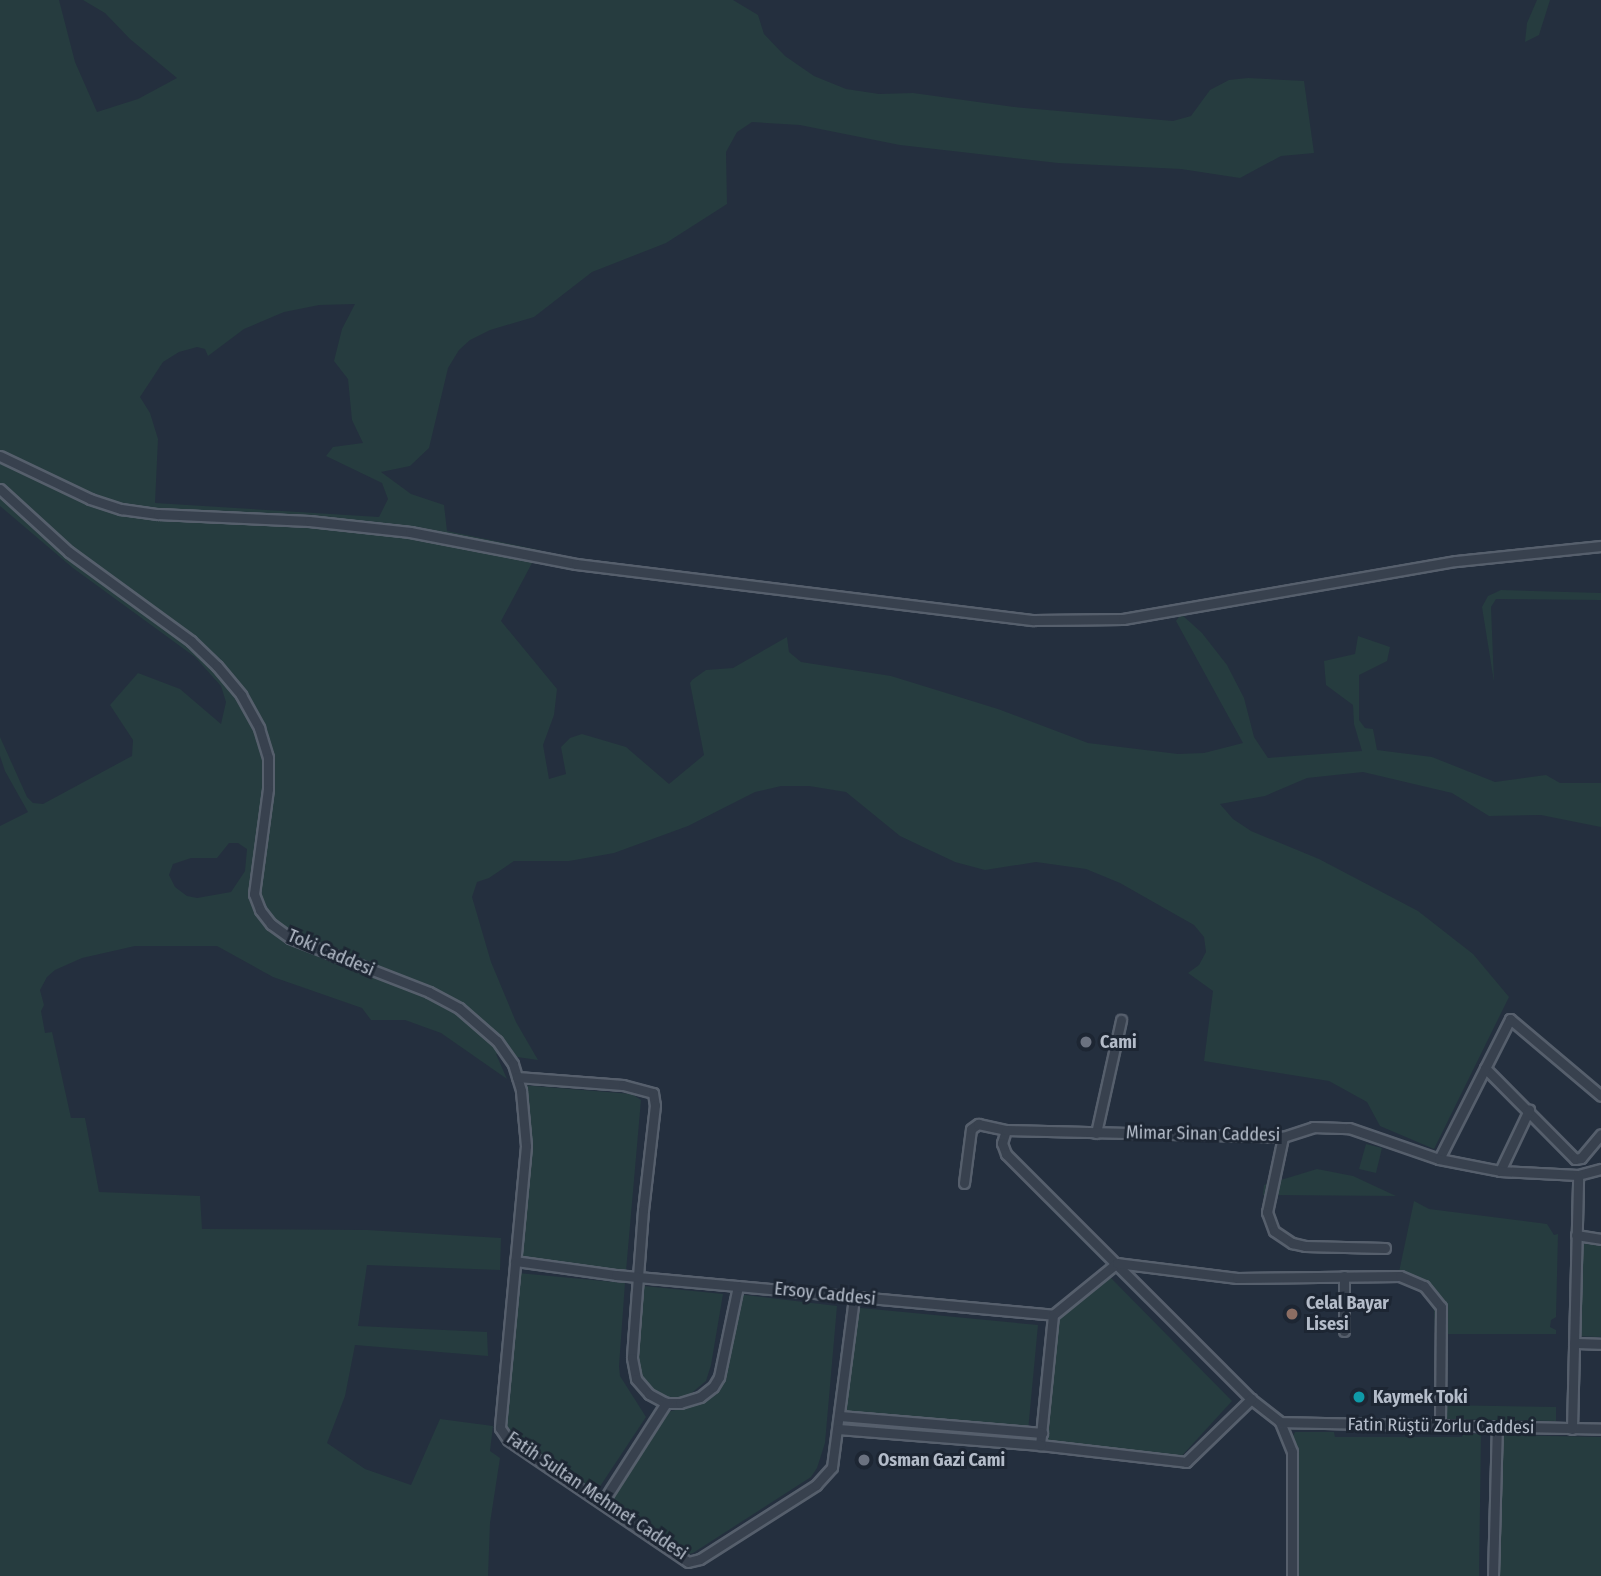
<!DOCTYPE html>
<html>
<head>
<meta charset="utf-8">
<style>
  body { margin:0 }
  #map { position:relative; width:1601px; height:1576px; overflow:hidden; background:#242f3e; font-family:"Fira Sans Condensed",sans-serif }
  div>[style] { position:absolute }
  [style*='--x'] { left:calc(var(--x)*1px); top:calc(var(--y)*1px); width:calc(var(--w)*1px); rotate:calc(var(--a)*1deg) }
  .green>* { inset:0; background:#263c3f }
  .roads { filter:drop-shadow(2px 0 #565f6c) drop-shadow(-2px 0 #565f6c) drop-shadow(0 2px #565f6c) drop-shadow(0 -2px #565f6c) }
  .minor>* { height:9px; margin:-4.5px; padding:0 4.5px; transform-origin:4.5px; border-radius:4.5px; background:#38414e }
  .dots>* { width:19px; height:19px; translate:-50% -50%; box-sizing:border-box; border:4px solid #1d2633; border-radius:50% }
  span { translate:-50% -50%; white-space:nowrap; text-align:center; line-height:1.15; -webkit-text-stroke:6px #1d2633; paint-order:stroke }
  .street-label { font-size:18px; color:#b4bcc9 }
  .poi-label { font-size:18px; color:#b4bcc9; font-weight:700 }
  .left { translate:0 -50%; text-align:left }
</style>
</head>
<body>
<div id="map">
  <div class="green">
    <i style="clip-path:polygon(evenodd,0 0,59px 0,75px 62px,97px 112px,138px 99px,177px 78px,130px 39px,105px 13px,83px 0,733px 0,758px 15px,764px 34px,785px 56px,814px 76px,846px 89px,879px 94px,913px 93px,1014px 107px,1173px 121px,1191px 116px,1210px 90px,1229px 80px,1248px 78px,1304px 81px,1314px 153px,1281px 156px,1240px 178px,1181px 169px,1058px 163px,900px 145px,800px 125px,752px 122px,737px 132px,726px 152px,727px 204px,666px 243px,592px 272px,534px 317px,490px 330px,470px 340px,459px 350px,448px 368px,429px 448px,410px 466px,381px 472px,411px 494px,444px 505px,447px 531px,539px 550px,501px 621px,557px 689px,554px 715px,543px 745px,549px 779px,566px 774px,561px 747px,570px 738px,582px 734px,626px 747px,669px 784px,704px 755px,690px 683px,692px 680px,706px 670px,733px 668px,787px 637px,789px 652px,801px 662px,891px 676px,998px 709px,1088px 743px,1178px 754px,1204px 753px,1243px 743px,1176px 621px,1181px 614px,1202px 633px,1227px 665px,1244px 698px,1254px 737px,1268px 758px,1362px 751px,1354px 724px,1353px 705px,1326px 685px,1324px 661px,1355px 654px,1358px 636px,1390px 647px,1387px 661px,1359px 675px,1359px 720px,1365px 728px,1373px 729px,1377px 750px,1432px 757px,1495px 782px,1546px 775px,1560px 783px,1601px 783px,1601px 827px,1541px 815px,1489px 816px,1452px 793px,1363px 772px,1307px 778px,1265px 796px,1220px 804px,1233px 819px,1251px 831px,1319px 859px,1418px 911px,1473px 954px,1509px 997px,1434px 1149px,1380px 1126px,1367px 1102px,1329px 1081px,1204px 1061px,1213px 991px,1188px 973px,1199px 965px,1206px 952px,1204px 937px,1194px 925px,1120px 883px,1086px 869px,1036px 862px,985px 870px,955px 862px,900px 836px,846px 792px,809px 786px,781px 786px,755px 792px,688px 826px,614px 853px,569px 861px,514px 861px,489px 878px,477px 882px,472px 897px,491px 962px,516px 1022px,538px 1060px,496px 1054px,507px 1079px,441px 1033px,405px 1020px,371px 1020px,362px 1008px,273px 977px,217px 946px,135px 946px,82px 958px,55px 970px,47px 977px,40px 990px,44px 1005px,41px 1011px,45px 1033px,52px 1032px,71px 1118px,85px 1118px,99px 1192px,200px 1196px,202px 1229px,367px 1230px,501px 1238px,500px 1270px,367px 1265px,358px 1326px,487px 1332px,488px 1356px,355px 1345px,345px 1396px,327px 1443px,365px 1469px,411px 1485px,440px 1419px,493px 1426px,490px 1451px,500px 1458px,490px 1523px,488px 1576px,0 1576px,0 826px,28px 812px,5px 771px,0 756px,0 737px,27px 797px,33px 803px,43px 804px,132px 756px,133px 740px,110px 705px,138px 673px,180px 689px,221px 724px,226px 702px,221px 686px,195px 657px,73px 568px,0 506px,0 0,355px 304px,342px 329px,334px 361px,348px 379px,352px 420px,363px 443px,333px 447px,326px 456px,382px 483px,388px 499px,379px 517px,155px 503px,158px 439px,150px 413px,140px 397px,163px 362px,179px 352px,197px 347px,205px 349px,208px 356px,244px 329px,284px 312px,319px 305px,355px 304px,0 0,229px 843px,238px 843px,247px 849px,245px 871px,231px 892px,197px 898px,187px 896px,175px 887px,169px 875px,173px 864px,191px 858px,217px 858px,229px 843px)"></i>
    <i style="clip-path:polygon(1537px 0,1550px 0,1539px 35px,1525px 42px,1527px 23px)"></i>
    <i style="clip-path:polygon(1501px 590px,1601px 593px,1601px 600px,1496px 599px,1491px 607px,1494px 682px,1482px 607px,1488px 596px)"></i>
    <i style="clip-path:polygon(521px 1085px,632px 1094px,641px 1100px,626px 1271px,516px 1259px,526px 1153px)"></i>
    <i style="clip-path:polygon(1366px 1144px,1382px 1148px,1376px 1173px,1359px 1169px)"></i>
    <i style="clip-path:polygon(1317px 1169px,1353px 1176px,1396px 1196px,1263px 1195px,1264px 1185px)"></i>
    <i style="clip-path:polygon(1414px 1201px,1429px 1209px,1547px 1224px,1554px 1235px,1558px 1234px,1556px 1317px,1551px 1320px,1550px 1327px,1556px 1330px,1556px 1334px,1435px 1334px,1434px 1307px,1426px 1292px,1399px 1272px)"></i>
    <i style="clip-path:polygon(1572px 1242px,1601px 1246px,1601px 1337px,1573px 1336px,1569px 1333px)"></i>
    <i style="clip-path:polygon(518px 1273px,625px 1283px,619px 1366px,620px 1376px,646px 1417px,593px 1497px,503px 1434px)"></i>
    <i style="clip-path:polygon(1109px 1276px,1232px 1401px,1178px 1460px,1041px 1445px,1050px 1323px,1104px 1277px)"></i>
    <i style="clip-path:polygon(634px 1285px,723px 1294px,711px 1365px,706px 1381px,688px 1396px,676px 1401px,663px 1400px,632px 1376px)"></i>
    <i style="clip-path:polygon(737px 1294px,837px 1306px,825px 1443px,817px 1468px,811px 1477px,693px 1553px,684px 1555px,602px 1504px,659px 1414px,700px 1404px,717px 1383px)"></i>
    <i style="clip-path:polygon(851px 1307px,1038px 1325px,1028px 1431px,841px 1413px)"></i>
    <i style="clip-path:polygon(1437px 1405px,1556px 1407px,1556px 1421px,1437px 1419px)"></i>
    <i style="clip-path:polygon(1295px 1432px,1334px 1432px,1335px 1437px,1462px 1437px,1463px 1434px,1481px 1434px,1479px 1576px,1291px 1576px,1292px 1438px)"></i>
    <i style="clip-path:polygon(1494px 1435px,1601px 1437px,1601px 1576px,1493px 1576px)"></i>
  </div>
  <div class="roads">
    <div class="minor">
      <i style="--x:0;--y:456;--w:100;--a:25.5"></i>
      <i style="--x:90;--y:499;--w:33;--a:18"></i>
      <i style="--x:121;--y:509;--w:37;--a:8"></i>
      <i style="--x:158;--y:514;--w:151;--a:2.7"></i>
      <i style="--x:309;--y:521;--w:102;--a:6.2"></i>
      <i style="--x:410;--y:532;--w:169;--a:10.9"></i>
      <i style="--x:576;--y:564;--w:461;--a:7"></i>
      <i style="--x:1034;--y:620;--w:89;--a:-0.6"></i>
      <i style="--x:1123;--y:619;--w:338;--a:-9.9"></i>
      <i style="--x:1456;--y:561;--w:146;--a:-5.9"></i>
      <i style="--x:0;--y:489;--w:93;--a:42.4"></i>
      <i style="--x:69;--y:552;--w:151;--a:36.1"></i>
      <i style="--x:191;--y:641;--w:36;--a:44"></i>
      <i style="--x:217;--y:666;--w:38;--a:50"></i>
      <i style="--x:241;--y:695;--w:38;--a:61"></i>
      <i style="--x:259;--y:728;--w:31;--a:73"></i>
      <i style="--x:268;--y:758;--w:31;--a:90"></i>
      <i style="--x:268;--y:789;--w:106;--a:97.6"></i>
      <i style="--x:254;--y:894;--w:17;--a:69"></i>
      <i style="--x:260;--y:910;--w:18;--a:52"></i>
      <i style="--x:271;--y:924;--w:24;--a:36"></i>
      <i style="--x:290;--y:938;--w:149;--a:21.2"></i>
      <i style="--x:429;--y:992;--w:34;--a:28"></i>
      <i style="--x:459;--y:1008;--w:50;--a:41"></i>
      <i style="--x:497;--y:1041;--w:28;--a:55"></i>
      <i style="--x:513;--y:1064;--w:28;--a:73"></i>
      <i style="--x:521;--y:1091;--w:55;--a:84.8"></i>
      <i style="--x:526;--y:1146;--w:283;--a:95.3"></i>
      <i style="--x:500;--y:1428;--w:14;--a:56"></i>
      <i style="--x:508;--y:1440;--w:217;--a:34.1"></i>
      <i style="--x:688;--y:1562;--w:12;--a:-14"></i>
      <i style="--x:700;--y:1559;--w:138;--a:-32.5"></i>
      <i style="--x:816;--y:1485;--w:24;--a:-48"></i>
      <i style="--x:832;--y:1467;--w:171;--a:-82.6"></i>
      <i style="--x:1485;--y:1068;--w:128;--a:45.3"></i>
      <i style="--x:1575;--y:1159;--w:6;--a:-9"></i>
      <i style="--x:1581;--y:1158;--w:31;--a:-50"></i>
      <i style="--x:517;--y:1077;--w:106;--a:4.3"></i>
      <i style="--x:623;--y:1085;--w:31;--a:15"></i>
      <i style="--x:653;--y:1093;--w:12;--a:81"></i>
      <i style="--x:655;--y:1105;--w:106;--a:96.5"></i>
      <i style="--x:643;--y:1210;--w:148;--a:94.3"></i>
      <i style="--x:632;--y:1358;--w:21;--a:79"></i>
      <i style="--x:636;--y:1379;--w:20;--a:49"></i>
      <i style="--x:649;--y:1394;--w:19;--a:28"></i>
      <i style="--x:666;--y:1403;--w:14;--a:0"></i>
      <i style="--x:680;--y:1403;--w:21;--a:-17"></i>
      <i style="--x:700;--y:1397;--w:16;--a:-38"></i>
      <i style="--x:713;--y:1387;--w:12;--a:-59"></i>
      <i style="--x:719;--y:1377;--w:93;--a:-78.2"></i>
      <i style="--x:1006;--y:1130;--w:14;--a:107"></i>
      <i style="--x:1002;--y:1143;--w:12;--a:70"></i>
      <i style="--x:1006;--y:1154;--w:346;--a:45"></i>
      <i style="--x:1251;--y:1399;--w:37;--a:38"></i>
      <i style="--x:1280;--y:1422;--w:32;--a:68"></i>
      <i style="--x:1292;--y:1452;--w:124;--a:90"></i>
      <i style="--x:1096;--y:1133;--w:116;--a:-77.5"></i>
      <i style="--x:1283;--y:1137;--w:77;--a:102"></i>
      <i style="--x:1267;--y:1212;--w:20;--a:70"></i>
      <i style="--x:1274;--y:1231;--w:22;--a:34"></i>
      <i style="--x:1292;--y:1243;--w:13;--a:13"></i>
      <i style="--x:1305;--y:1246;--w:80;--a:1.4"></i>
      <i style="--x:1439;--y:1159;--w:157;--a:-63.1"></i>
      <i style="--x:1510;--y:1019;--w:119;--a:40.2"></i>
      <i style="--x:1500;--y:1171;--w:68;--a:-64.6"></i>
      <i style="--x:964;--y:1183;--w:54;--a:-82.6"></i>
      <i style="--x:971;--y:1129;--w:9;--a:-36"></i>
      <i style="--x:978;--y:1124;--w:29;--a:12"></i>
      <i style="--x:1006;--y:1130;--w:277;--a:1.4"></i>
      <i style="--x:1283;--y:1137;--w:32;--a:-18"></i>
      <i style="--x:1313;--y:1127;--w:36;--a:2"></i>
      <i style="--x:1349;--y:1128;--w:95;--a:19"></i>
      <i style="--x:1439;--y:1159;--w:62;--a:11.1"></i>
      <i style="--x:1500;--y:1171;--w:78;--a:2.9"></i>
      <i style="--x:1578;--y:1175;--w:24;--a:-15"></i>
      <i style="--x:1576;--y:1235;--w:25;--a:9"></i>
      <i style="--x:515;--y:1261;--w:102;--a:7.9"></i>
      <i style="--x:616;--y:1275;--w:439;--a:5.2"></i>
      <i style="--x:1053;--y:1315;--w:82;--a:-39.1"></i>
      <i style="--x:1117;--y:1263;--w:121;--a:7.1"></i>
      <i style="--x:1237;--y:1278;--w:163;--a:-0.7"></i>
      <i style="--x:1400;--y:1276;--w:26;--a:23"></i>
      <i style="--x:1424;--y:1286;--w:27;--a:51"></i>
      <i style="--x:1441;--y:1307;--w:119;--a:90.5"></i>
      <i style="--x:1053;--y:1315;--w:131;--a:95.7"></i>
      <i style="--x:1040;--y:1445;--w:147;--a:6.6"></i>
      <i style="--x:1186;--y:1462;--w:91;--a:-44.1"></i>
      <i style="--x:1344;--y:1331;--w:55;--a:-90"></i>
      <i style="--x:1574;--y:1343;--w:27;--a:2"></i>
      <i style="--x:840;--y:1416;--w:203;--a:4.8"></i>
      <i style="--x:1280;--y:1422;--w:321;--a:1.2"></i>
      <i style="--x:838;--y:1429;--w:203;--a:4.5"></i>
      <i style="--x:1572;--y:1429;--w:254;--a:-88.6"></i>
      <i style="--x:602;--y:1503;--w:119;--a:-57.4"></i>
      <i style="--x:1493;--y:1576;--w:149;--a:-88.5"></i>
    </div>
  </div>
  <div class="dots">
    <i style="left:1086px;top:1042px;background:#6b7280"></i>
    <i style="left:1292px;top:1314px;background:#8d6e63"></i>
    <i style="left:1359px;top:1397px;background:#0f9aa8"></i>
    <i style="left:864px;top:1460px;background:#6b7280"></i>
  </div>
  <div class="street-label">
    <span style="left:331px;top:953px;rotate:23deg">Toki Caddesi</span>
    <span style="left:1203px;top:1134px;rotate:1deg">Mimar Sinan Caddesi</span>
    <span style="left:825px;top:1294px;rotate:6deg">Ersoy Caddesi</span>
    <span style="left:1441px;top:1426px;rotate:1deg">Fatin Rüştü Zorlu Caddesi</span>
    <span style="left:597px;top:1496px;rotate:34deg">Fatih Sultan Mehmet Caddesi</span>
  </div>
  <div class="poi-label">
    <span class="left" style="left:1100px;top:1042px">Cami</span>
    <span class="left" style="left:1306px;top:1314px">Celal Bayar<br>Lisesi</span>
    <span class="left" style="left:1373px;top:1397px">Kaymek Toki</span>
    <span class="left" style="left:878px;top:1460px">Osman Gazi Cami</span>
  </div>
</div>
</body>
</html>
